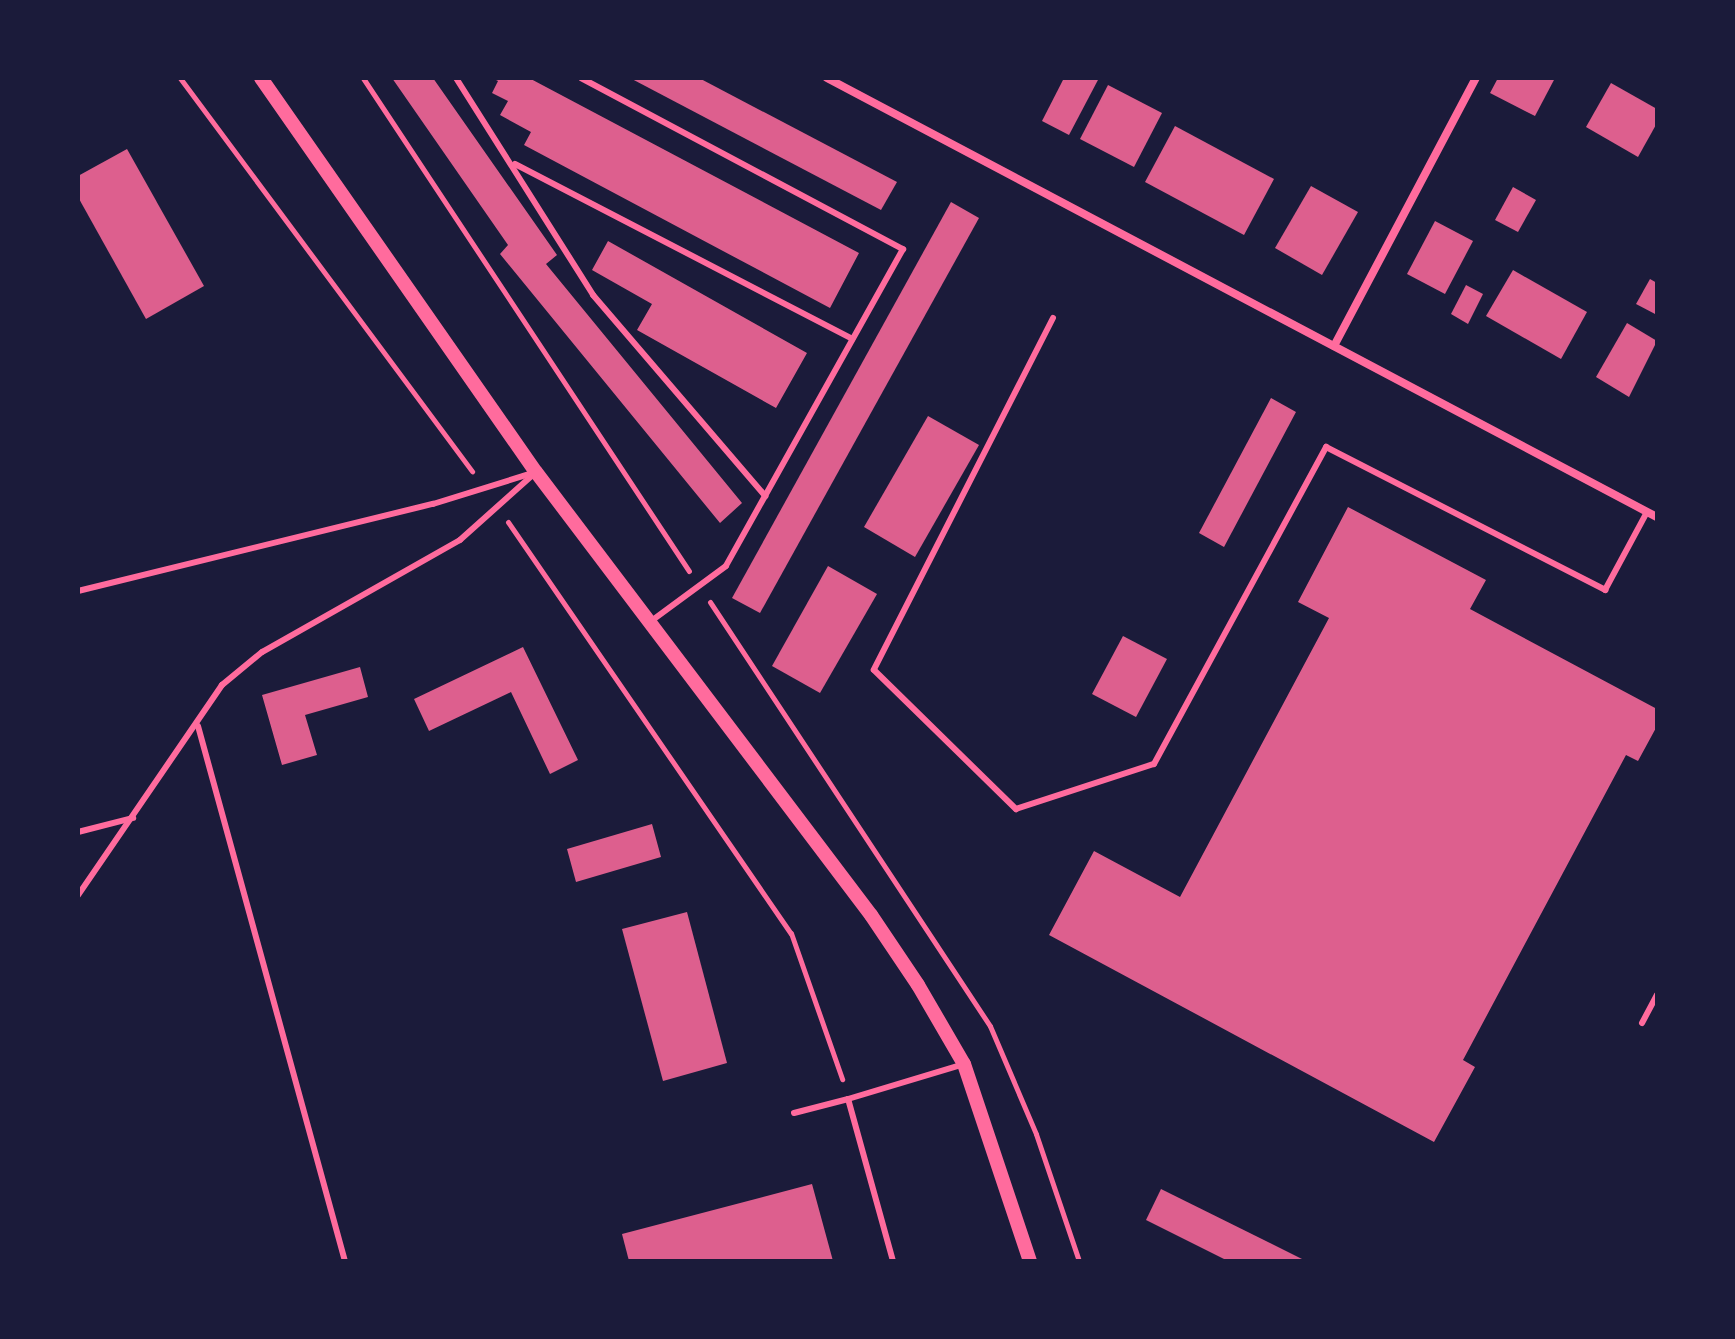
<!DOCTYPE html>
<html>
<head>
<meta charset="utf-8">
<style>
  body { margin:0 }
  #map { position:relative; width:1735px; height:1339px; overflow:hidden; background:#1b1b3a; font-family:Manrope,sans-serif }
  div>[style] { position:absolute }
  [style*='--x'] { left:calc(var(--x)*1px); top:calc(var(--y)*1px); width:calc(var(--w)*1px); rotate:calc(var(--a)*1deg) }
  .building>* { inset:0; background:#dd5f8e }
  .path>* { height:5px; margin:-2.5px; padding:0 2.5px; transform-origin:2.5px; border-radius:2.5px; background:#ff6b9d }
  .service>* { height:6px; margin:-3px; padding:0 3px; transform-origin:3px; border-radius:3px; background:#ff6b9d }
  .minor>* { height:8px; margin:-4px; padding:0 4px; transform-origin:4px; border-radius:4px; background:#ff6b9d }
  .tertiary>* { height:14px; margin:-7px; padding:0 7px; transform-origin:7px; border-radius:7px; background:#ff6b9d }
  span { translate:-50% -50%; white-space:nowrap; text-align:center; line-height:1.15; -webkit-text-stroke:6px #1b1b3a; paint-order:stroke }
  .frame { position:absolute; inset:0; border:80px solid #1b1b3a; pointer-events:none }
</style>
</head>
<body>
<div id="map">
  <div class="building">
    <i style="clip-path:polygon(392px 78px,433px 78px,557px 255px,546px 264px,742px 503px,720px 523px,500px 254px,508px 245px)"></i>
    <i style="clip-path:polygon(492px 78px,529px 78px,859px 253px,830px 308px,524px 145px,531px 132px,500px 115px,508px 101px,492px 93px,498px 81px)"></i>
    <i style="clip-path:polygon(630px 78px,699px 78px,897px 182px,881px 210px)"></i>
    <i style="clip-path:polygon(1064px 78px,1099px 78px,1069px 135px,1042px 121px)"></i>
    <i style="clip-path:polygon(1498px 78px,1555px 78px,1535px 116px,1490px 93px)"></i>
    <i style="clip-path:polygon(1611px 83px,1657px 109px,1657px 123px,1638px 157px,1586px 127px)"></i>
    <i style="clip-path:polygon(1108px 85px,1162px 113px,1134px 167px,1080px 139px)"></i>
    <i style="clip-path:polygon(1175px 126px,1274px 179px,1244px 235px,1145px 182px)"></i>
    <i style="clip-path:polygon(127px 149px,204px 286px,146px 319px,78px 197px,78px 176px)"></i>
    <i style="clip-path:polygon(1311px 186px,1358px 212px,1322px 275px,1275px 248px)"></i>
    <i style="clip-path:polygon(1513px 187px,1536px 200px,1518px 232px,1495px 220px)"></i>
    <i style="clip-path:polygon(951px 202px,979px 218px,760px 613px,732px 598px)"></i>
    <i style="clip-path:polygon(1435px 221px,1473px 241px,1445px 294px,1407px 274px)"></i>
    <i style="clip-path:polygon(608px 241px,807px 353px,776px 408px,637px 330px,652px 304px,592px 270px)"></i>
    <i style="clip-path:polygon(1513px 270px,1587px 312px,1561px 359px,1486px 316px)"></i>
    <i style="clip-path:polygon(1650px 279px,1657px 283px,1657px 315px,1636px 304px)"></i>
    <i style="clip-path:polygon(1466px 285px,1483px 294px,1468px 324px,1451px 314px)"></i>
    <i style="clip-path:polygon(1627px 323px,1657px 341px,1629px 397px,1596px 377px)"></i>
    <i style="clip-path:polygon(1271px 398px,1296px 412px,1224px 547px,1199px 533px)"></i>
    <i style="clip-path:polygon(928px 416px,979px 445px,915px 557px,864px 527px)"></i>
    <i style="clip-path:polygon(1348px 507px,1486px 580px,1470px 609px,1657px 709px,1657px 726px,1638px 761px,1626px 755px,1463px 1060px,1475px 1067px,1434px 1142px,1049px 935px,1094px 851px,1180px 897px,1329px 618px,1298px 602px)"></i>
    <i style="clip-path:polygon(828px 566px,877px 594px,820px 693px,772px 666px)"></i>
    <i style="clip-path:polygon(1123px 636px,1167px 659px,1136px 717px,1092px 694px)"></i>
    <i style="clip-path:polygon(523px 647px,578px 760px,550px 774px,511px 692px,429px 731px,414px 699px)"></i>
    <i style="clip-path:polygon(360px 667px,368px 697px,305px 715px,317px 755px,282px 765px,262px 695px)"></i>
    <i style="clip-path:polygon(652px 824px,661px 857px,576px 882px,567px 849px)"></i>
    <i style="clip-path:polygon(687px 912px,727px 1063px,663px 1081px,622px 929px)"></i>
    <i style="clip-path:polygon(812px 1184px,833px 1261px,629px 1261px,622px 1234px)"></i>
    <i style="clip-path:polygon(1161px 1189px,1306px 1261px,1228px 1261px,1146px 1220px)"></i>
  </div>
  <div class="path">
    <i style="--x:180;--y:78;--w:490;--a:53.4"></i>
    <i style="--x:363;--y:78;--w:591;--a:56.53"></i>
    <i style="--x:508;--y:522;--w:499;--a:55.5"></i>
    <i style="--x:791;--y:933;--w:155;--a:70.7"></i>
    <i style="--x:710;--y:602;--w:508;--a:56.56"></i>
    <i style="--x:990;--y:1026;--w:117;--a:66.9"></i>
    <i style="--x:1036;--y:1134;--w:134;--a:71.3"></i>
  </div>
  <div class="service">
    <i style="--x:456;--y:78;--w:257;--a:57.7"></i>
    <i style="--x:593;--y:295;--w:265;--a:49.4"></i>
    <i style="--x:581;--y:78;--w:365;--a:28"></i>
    <i style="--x:903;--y:249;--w:363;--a:119.2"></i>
    <i style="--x:726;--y:566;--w:93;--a:143.7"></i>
    <i style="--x:515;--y:164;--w:380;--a:27.4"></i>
    <i style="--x:1053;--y:318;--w:395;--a:117"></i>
    <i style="--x:874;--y:670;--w:199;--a:44.4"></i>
    <i style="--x:1016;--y:809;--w:145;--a:-18.1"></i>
    <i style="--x:1154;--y:764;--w:361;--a:-61.5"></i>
    <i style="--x:1326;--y:447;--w:314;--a:27.1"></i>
    <i style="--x:1605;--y:590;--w:89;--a:-61.7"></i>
    <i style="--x:78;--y:591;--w:366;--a:-13.8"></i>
    <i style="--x:433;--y:504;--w:108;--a:-17.3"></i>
    <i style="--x:536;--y:472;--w:102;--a:138.2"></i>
    <i style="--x:460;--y:540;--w:227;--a:150.5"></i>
    <i style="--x:262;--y:652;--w:52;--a:140.5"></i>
    <i style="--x:222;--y:685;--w:255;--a:124.4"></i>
    <i style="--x:198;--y:726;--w:555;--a:74.64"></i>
    <i style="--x:78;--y:832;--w:57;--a:-14.3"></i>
    <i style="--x:1642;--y:1023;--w:32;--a:-62"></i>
    <i style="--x:794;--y:1113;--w:56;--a:-14.5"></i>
    <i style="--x:893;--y:1261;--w:168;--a:-105.5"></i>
    <i style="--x:848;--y:1099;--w:121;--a:-16.8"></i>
  </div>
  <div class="minor">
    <i style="--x:827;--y:78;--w:939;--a:27.88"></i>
    <i style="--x:1334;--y:346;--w:303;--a:-62.1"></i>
  </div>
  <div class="tertiary">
    <i style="--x:261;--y:78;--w:480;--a:55.1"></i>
    <i style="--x:536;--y:472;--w:555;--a:52.9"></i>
    <i style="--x:871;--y:915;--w:84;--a:56.1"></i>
    <i style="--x:918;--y:985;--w:91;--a:59.8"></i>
    <i style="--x:964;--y:1064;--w:208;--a:71.5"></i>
  </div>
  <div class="frame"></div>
</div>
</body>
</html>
